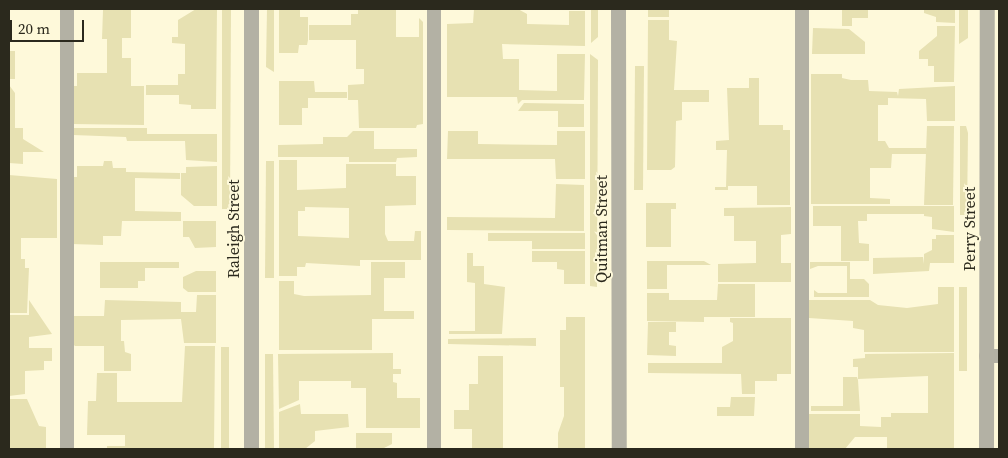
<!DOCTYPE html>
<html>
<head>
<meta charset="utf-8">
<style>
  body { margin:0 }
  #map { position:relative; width:1008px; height:458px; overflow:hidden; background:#fef9da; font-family:"Source Serif 4",serif }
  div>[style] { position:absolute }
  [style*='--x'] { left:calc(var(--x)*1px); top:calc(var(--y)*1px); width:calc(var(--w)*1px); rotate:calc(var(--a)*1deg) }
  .green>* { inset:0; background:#e7e1b2 }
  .lane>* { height:14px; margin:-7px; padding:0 7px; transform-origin:7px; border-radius:7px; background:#b3b1a4 }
  .street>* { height:15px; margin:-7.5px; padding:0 7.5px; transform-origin:7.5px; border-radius:7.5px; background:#b3b1a4 }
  span { translate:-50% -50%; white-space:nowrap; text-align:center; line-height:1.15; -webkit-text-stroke:4px #fef9da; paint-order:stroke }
  .street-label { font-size:16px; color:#2b291d }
  .frame { position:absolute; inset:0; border:10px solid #2b291d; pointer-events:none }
  .scale { position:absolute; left:10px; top:20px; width:74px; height:22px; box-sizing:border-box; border:2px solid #2b291d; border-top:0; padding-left:6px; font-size:15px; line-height:18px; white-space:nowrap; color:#2b291d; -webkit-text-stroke:4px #fef9da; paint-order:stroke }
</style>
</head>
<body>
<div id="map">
  <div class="green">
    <i style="clip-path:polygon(72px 9px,131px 9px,131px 38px,122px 38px,122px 58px,131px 58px,131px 86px,144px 86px,144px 125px,72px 124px,72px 86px,77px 86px,77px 73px,107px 73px,107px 39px,102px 39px,103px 10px)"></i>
    <i style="clip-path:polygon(196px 9px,217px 9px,216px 109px,191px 109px,191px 105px,179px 104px,179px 95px,146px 95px,146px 85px,178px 85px,178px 74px,185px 74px,185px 44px,172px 43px,172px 37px,178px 37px,178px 20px)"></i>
    <i style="clip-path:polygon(222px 9px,231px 9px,230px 209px,222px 209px)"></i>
    <i style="clip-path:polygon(267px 9px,274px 9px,274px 72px,266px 67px)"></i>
    <i style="clip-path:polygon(279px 9px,300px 9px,300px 17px,308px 17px,308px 40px,307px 45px,299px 45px,298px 53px,279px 53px)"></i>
    <i style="clip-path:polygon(358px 9px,396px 9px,396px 37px,419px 37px,419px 18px,423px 22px,423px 124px,417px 125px,416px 128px,359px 128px,358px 100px,348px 100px,348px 85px,364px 84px,364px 69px,356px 69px,356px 40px,309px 40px,309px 25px,351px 25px,351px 14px,358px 14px)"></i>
    <i style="clip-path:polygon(474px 9px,518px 9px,527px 14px,527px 24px,569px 25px,569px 11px,585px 11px,585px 46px,502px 44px,503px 59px,519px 59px,519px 90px,557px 91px,557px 54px,585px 54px,584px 100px,522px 100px,518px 104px,517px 97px,447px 97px,447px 24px,473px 23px)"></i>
    <i style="clip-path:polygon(591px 9px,598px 9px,598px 37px,591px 43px)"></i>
    <i style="clip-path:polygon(648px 9px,669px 9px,669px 17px,648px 17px)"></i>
    <i style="clip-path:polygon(842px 9px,868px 9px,868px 18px,852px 18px,852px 26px,842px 26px)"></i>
    <i style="clip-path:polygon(924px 9px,955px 9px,955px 23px,936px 22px,936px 17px,924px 13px)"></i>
    <i style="clip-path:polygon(959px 9px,968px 9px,968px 38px,959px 44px)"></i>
    <i style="clip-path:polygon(648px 20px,669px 20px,669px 40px,677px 41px,674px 90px,709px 90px,709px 102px,682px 102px,682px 120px,676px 121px,675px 167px,671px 170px,647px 170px)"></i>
    <i style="clip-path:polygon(937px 26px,955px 26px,954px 82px,934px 82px,934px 66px,928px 66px,928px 59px,919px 59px,919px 51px,937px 36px)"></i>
    <i style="clip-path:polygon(813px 28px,849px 29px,865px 42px,865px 54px,812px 54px)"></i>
    <i style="clip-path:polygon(9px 51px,15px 51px,15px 79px,9px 79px)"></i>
    <i style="clip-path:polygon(590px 54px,598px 60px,597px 287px,590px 286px)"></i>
    <i style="clip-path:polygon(635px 66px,644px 66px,643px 190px,634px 190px)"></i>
    <i style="clip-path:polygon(811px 74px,842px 74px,842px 78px,851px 80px,868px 80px,869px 91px,897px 92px,898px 96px,899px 89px,955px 86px,955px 121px,927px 121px,926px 99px,888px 98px,888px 105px,878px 105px,878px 141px,885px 141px,889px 148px,926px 148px,926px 154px,892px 154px,891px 168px,870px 168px,870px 198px,890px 199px,890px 204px,811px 204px)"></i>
    <i style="clip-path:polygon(749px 78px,759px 78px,759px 125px,783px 125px,783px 130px,790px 130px,790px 205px,757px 205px,757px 186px,728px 186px,728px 190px,715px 190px,715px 187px,726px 187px,727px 150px,716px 150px,716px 141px,729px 140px,727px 88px,749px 88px)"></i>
    <i style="clip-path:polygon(279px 81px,314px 81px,315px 92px,347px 92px,347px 98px,308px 98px,308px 108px,302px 108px,302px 125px,279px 125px)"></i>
    <i style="clip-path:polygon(9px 85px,15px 93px,15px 128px,23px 128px,23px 139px,44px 152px,23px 152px,23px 164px,9px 163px)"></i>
    <i style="clip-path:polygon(524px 103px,584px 104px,584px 127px,558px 127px,558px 111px,518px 111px)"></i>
    <i style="clip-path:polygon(927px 126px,954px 126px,953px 205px,924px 205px)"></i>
    <i style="clip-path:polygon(960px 126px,966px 126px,968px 133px,967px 215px,960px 215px)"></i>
    <i style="clip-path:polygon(73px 128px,147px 128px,147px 134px,217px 134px,217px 162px,186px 160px,185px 141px,127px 141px,126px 137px,73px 135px)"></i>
    <i style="clip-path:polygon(353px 131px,374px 131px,374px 149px,417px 149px,417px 157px,397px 158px,396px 162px,349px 162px,349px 157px,278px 157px,278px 145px,323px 144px,323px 137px,347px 137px)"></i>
    <i style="clip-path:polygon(448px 131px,478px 131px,478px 144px,557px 145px,557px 131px,585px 131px,585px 179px,556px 179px,555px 159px,447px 159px)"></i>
    <i style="clip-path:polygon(evenodd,279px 160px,297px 160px,297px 190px,346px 188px,346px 164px,396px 164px,396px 176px,416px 176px,416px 205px,385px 206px,385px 234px,388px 241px,414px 241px,415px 231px,421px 231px,421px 260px,360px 260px,360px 266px,306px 263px,305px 267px,297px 267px,297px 276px,279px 276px,279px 160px,305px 207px,349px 208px,349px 238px,298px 236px,298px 211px,305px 211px,305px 207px)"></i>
    <i style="clip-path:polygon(104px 161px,112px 161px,113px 168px,126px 168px,126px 172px,180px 173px,180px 179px,135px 178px,135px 211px,181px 212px,181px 221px,122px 221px,121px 236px,103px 236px,103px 245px,71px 244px,72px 177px,77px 177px,77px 166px,103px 166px)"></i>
    <i style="clip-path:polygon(266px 161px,274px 161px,274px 278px,265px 278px)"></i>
    <i style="clip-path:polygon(217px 166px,217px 206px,194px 206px,181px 195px,181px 173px,186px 173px,186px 167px)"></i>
    <i style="clip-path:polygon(9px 175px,57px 179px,57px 238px,21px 238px,21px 259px,25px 259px,25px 268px,29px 268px,27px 313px,9px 313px)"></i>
    <i style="clip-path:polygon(556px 184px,584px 185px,584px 231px,447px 230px,447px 217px,555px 218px)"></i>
    <i style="clip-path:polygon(646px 203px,676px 203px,676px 209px,671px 209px,671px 247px,646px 247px)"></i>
    <i style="clip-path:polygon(813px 206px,954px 206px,954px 232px,932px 229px,932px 217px,924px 216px,924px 214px,867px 214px,867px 221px,858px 221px,859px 243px,869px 244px,869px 261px,841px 261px,841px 226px,813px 226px)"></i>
    <i style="clip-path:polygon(791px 207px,791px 234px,781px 235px,781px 263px,791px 263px,791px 282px,718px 282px,718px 264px,756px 263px,756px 241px,734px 241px,734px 216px,724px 216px,724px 208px)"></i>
    <i style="clip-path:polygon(183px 221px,216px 221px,216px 247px,195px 248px,189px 237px,183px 237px)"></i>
    <i style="clip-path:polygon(488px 233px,585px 233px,585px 249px,532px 249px,532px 241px,488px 241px)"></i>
    <i style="clip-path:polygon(936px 235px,954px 235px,954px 263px,930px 263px,929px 271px,873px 274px,873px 258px,923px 257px,924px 264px,924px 254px,932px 250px,932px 239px,936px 239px)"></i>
    <i style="clip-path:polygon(532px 251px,585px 251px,585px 284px,564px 284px,564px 270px,557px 269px,557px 262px,532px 262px)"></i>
    <i style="clip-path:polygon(467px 253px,473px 253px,473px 266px,484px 266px,484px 284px,505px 287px,502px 334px,449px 334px,449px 331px,475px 331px,475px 283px,467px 282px)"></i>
    <i style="clip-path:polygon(647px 261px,704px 261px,711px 265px,667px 265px,667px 289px,647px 289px)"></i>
    <i style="clip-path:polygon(100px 262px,179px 262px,179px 268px,145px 268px,145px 281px,138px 281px,138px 288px,100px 288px)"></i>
    <i style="clip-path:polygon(371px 262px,405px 262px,405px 278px,384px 278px,384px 311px,414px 311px,414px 319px,372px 319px,372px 350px,279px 350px,279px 281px,294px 281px,294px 294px,304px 296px,371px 295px)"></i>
    <i style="clip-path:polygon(810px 262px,850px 262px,850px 279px,864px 279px,869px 284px,869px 297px,814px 297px,814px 290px,818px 293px,847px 293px,847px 266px,818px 266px,810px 269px)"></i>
    <i style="clip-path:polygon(196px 271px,216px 271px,216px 292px,188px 292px,183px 288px,183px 277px)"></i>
    <i style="clip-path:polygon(718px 284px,755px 284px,755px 317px,704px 317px,704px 322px,647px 321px,647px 293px,669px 293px,669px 300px,717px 300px)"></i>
    <i style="clip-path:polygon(938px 287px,954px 287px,954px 352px,864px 352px,864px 330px,853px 328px,853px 321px,809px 318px,809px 300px,870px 300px,878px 305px,907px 308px,938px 304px)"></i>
    <i style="clip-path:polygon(959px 287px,967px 287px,967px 371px,959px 371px)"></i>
    <i style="clip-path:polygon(197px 295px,216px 295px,216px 343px,184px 343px,181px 319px,121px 320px,121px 341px,124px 341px,125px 352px,131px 354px,131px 371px,104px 371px,104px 346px,75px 346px,72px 343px,72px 316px,104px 316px,105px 300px,181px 302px,181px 312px,196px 312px)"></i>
    <i style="clip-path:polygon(29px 300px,52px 334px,29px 337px,29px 348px,52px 348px,52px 361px,44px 361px,44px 370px,25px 371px,25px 394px,9px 396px,9px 315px,29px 315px)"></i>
    <i style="clip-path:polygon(566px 317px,585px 317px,585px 449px,558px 449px,558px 433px,564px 416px,564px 387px,560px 387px,560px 330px,566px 330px)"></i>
    <i style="clip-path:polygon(730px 318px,791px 318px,791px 374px,777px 374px,777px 381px,755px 381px,755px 394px,742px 394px,741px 374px,648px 373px,648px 363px,722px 363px,722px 347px,733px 341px,733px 323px,730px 322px)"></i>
    <i style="clip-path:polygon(648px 322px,676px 322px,676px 332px,669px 332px,669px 345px,676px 346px,676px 356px,647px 355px)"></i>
    <i style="clip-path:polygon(536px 338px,536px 346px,448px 344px,448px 339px)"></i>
    <i style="clip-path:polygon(185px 346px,215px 346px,214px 449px,107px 449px,107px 446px,125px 446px,125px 435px,87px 435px,88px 401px,96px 401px,97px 373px,117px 373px,117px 402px,182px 402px)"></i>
    <i style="clip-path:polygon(221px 347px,229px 347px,229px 449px,221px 449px)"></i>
    <i style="clip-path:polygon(393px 353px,393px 369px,401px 369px,401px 374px,393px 374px,393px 382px,397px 383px,397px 398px,420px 398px,420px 428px,366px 428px,366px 388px,351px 388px,351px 381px,299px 381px,299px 400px,279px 409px,278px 354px)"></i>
    <i style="clip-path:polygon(954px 353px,954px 449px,887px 449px,887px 437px,855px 437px,845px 449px,809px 449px,809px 414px,860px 414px,860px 426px,881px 427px,881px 417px,891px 417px,891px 413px,928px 413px,928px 376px,858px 379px,858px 367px,853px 367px,853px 359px,865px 358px,865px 354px)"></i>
    <i style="clip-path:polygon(265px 354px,273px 354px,274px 449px,265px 449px)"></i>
    <i style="clip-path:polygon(478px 356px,503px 356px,503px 449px,472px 449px,472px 429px,454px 429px,454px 410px,469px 410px,469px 384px,478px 384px)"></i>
    <i style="clip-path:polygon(843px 377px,857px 377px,858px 380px,860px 411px,811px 411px,811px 406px,843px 406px)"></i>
    <i style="clip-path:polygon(731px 397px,755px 397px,754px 416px,717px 416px,717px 407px,730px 407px)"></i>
    <i style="clip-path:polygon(9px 399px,27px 399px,39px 426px,46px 427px,46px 449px,9px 449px)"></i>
    <i style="clip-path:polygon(300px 404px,301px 414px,348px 414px,349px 427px,315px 431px,315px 441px,305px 449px,279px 449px,279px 412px)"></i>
    <i style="clip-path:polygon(356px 433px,392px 433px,392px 444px,382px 449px,356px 449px)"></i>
  </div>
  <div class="lane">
    <i style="--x:67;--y:9;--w:440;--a:90"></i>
    <i style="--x:434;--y:9;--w:440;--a:90"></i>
    <i style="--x:986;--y:356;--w:13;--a:0"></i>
    <i style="--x:802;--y:449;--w:440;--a:-90"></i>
  </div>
  <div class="street">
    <i style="--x:618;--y:9;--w:440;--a:89.9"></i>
    <i style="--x:251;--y:449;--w:440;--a:-90"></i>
    <i style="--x:986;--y:449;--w:440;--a:-89.9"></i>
  </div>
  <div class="street-label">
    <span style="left:233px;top:229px;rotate:-90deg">Raleigh Street</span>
    <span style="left:601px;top:229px;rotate:-90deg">Quitman Street</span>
    <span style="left:969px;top:229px;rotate:-90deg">Perry Street</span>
  </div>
  <div class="frame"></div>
  <div class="scale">20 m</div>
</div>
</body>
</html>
